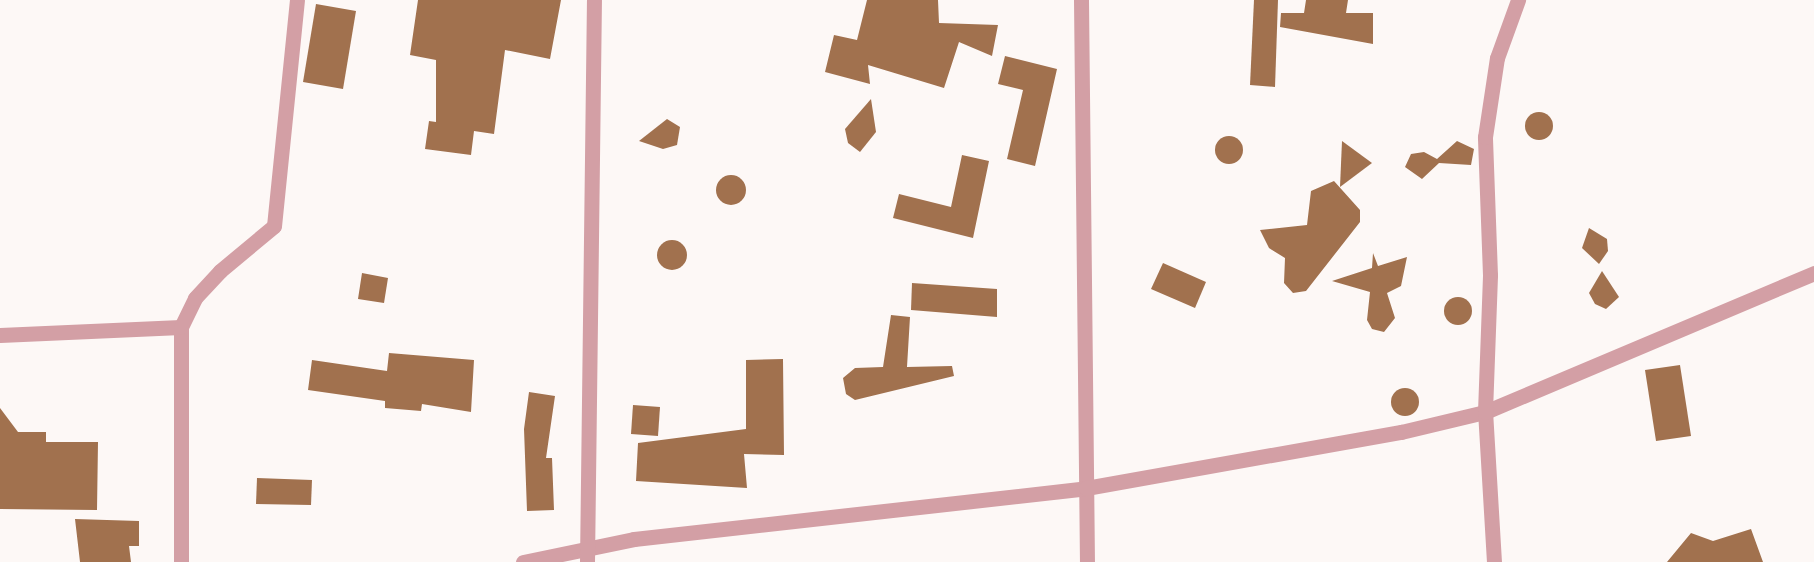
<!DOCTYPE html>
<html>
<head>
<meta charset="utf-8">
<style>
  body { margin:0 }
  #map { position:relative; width:1814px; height:562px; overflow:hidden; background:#fdf8f6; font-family:Jost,sans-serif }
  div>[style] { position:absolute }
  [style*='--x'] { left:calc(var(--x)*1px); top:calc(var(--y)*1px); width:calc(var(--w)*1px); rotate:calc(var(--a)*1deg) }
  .building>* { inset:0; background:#a1714e }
  .round { border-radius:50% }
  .street>* { height:15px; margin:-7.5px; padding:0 7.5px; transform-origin:7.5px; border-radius:7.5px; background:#d39fa5 }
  span { translate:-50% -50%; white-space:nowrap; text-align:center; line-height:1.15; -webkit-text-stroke:6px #fff; paint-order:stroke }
</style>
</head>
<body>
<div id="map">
  <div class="building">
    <i style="clip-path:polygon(418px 0,561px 0,550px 59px,505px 50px,494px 134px,474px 131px,471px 155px,425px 149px,429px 121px,436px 122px,436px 60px,410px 55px)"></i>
    <i style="clip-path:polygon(867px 0,938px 0,939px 23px,998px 25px,992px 56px,959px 42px,944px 88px,868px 65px,870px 84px,825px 72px,834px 35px,857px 40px)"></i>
    <i style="clip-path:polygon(1254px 0,1278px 0,1275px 87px,1250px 85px)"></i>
    <i style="clip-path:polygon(1306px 0,1348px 0,1346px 13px,1373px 13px,1373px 44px,1280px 27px,1281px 13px,1304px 13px)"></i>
    <i style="clip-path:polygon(316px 4px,356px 11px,343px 89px,303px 82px)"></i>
    <i style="clip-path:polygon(1005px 56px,1057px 69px,1035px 166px,1007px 159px,1023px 90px,998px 84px)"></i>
    <i style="clip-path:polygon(871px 99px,876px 132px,860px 152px,848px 143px,845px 129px)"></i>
    <i class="round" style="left:1525px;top:112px;width:28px;height:28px"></i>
    <i style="clip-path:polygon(667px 119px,680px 127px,677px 145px,663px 149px,639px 141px)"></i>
    <i class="round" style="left:1215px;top:136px;width:28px;height:28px"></i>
    <i style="clip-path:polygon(1342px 141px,1372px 163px,1340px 187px)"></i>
    <i style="clip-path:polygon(1457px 141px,1474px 149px,1471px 165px,1439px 163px,1422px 179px,1405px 167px,1411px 154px,1424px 152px,1437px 159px)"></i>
    <i style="clip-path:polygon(962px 155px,989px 161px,973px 238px,893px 218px,899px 194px,951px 207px)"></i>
    <i class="round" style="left:716px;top:175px;width:30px;height:30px"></i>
    <i style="clip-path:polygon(1334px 181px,1360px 210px,1360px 222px,1306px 291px,1293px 293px,1284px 283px,1285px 258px,1269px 248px,1260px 230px,1307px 225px,1311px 191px)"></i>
    <i style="clip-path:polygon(1589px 228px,1607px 239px,1608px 251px,1599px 264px,1582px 248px)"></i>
    <i class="round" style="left:657px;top:240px;width:30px;height:30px"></i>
    <i style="clip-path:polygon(1373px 253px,1378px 266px,1407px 257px,1401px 286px,1387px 293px,1395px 318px,1384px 332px,1372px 329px,1367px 320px,1370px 292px,1332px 281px,1372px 268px)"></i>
    <i style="clip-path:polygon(1163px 263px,1206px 282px,1195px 308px,1151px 289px)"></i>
    <i style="clip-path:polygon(1602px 271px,1619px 297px,1606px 309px,1595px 304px,1589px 293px)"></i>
    <i style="clip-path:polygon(362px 273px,388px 278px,384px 303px,358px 299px)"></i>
    <i style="clip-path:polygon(912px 283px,997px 289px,997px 317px,911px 310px)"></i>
    <i class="round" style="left:1444px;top:297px;width:28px;height:28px"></i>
    <i style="clip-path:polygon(891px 315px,910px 317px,907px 367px,952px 366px,954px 376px,855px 400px,846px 394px,843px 378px,855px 368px,883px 367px)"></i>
    <i style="clip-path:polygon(389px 353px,474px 360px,471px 412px,422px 404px,421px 411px,385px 408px,385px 401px,308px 390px,312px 360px,387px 371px)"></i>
    <i style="clip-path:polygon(783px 359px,784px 455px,744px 454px,747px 488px,636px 481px,638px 443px,746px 429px,746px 360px)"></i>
    <i style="clip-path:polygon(1680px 365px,1691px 436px,1656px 441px,1645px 370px)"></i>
    <i class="round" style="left:1391px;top:388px;width:28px;height:28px"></i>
    <i style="clip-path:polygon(529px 392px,555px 396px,546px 458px,552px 458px,554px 510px,527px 511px,524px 429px)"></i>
    <i style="clip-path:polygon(633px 405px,660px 407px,658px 436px,631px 434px)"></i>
    <i style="clip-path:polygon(0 408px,18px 432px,46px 432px,46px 442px,98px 442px,97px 510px,0 509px)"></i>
    <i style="clip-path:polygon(257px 478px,312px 480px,311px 505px,256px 504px)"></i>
    <i style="clip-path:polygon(75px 519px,139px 521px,139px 546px,129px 546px,131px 562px,80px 562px)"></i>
    <i style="clip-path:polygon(1751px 529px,1763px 562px,1667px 562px,1691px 533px,1713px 541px)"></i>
  </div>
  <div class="street">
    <i style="--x:1081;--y:0;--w:562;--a:89.39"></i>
    <i style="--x:0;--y:335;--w:181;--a:-2.5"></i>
    <i style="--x:181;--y:562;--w:235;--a:-90"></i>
    <i style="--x:181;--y:327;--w:32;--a:-64"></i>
    <i style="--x:195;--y:298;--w:37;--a:-47"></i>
    <i style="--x:220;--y:271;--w:70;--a:-39.8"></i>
    <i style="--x:274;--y:226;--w:227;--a:-84.2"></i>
    <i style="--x:523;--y:562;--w:113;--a:-11.7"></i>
    <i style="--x:634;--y:539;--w:455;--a:-6.4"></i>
    <i style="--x:1086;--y:488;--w:320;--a:-10.1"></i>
    <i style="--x:1401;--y:432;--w:86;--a:-13.4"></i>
    <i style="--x:1485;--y:412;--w:357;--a:-22.9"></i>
    <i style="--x:587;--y:562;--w:562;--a:-89.29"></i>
    <i style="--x:1494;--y:562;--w:150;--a:-93.4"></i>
    <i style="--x:1485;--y:412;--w:137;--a:-87.9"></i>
    <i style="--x:1490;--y:275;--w:138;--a:-92.1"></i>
    <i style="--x:1485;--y:137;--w:80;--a:-81.4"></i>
    <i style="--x:1497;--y:58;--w:62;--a:-70.1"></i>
  </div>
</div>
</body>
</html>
